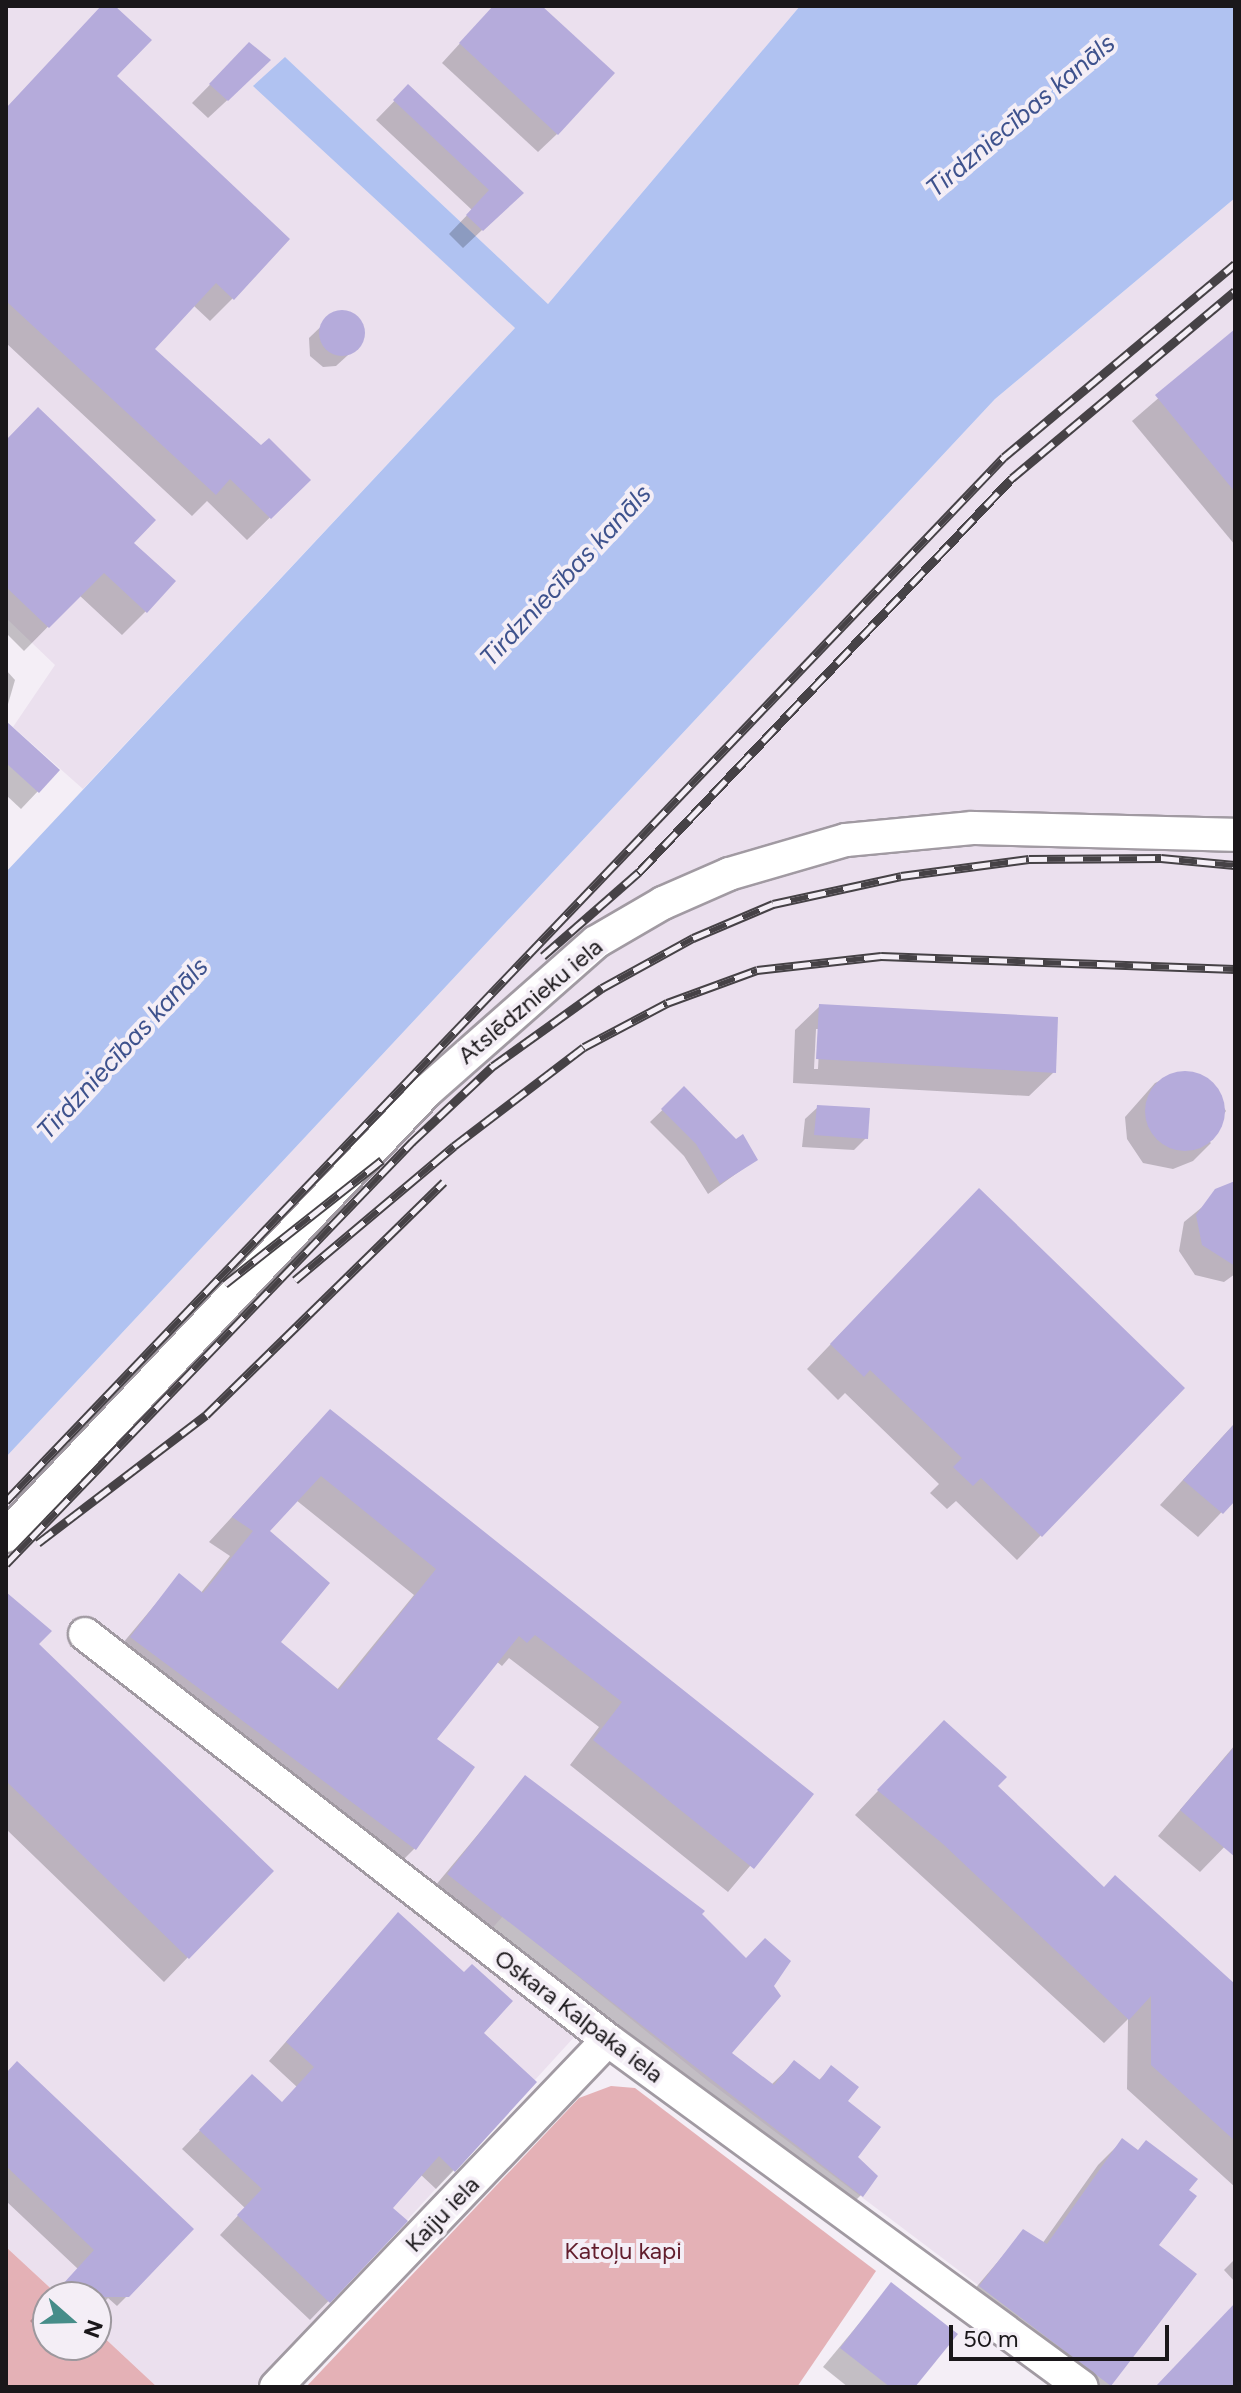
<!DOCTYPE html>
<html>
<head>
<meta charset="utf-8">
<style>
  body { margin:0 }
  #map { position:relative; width:1241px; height:2393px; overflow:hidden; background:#f4eef6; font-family:Figtree,sans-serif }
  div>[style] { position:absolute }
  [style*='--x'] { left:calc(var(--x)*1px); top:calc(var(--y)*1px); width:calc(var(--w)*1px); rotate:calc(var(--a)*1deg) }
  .built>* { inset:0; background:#ebe0ee }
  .green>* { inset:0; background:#e4b1b6 }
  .water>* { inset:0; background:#b0c2f1 }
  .shadow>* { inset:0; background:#0003 }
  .building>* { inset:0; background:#b5abdb }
  .round { border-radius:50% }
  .roads { filter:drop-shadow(2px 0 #a19aa2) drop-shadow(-2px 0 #a19aa2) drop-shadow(0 2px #a19aa2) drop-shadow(0 -2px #a19aa2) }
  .minor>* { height:32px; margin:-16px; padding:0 16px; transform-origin:16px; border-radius:16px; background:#fff }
  .rail>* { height:9px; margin-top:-4.5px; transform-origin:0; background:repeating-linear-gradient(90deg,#f4eef6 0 18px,#464246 0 36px); box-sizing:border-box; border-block:2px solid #464246 }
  span { translate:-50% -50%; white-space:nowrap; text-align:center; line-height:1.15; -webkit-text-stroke:8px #f4eef6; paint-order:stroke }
  .street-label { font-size:24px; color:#1a171a }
  .park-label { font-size:24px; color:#621d2c }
  .water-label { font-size:26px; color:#3e528d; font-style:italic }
  .frame { position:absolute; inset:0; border:8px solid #1a171a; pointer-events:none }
  .north { position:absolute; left:32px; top:2281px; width:80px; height:80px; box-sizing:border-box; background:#f4eef6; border:2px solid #9d989e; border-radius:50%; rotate:110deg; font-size:22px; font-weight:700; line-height:32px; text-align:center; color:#1a171a }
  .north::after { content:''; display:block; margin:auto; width:28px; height:36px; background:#468d89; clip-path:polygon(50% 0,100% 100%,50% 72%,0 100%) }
  .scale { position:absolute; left:949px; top:2325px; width:220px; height:36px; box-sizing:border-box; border:4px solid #1a171a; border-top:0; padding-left:10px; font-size:24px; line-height:28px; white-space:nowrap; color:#1a171a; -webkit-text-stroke:6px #f4eef6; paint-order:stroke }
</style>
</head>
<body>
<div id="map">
  <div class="built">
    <i style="clip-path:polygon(6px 6px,800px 6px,548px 304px,286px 58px,254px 85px,515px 328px,83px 789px,13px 727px,55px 665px,6px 618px)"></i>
    <i style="clip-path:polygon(1235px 198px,1235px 2387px,1113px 2387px,708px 2081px,503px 1916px,473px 1950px,576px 2035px,255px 2387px,157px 2387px,96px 2330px,96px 2297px,60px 2297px,6px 2247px,6px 1457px,995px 399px)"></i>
  </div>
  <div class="green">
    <i style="clip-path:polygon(611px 2086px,635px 2088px,876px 2271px,797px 2387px,306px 2387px,579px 2098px)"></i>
    <i style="clip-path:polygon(6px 2247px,60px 2297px,48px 2297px,48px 2345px,96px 2345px,96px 2330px,157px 2387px,6px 2387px)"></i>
  </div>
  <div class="water">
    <i style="clip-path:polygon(800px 6px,1235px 6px,1235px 198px,995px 399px,6px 1457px,6px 872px,515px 328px,253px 86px,285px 57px,548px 304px)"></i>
  </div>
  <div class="shadow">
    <i style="clip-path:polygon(103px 6px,112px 6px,114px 77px,233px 298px,210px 321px,193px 305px,152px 349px,261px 448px,308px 480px,247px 540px,207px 501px,192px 516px,6px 343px,6px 109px)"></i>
    <i style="clip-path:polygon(494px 6px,539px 6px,557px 134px,538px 152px,442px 63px)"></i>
    <i style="clip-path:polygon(249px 45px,250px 79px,208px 118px,192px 103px)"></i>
    <i style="clip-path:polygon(408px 87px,521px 193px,463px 248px,449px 234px,472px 210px,376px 120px)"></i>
    <i style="clip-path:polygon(335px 313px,352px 314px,363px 327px,360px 344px,336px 366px,323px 367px,310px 356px,309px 338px)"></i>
    <i style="clip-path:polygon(1235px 332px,1235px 545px,1132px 421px)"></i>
    <i style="clip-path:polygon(6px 443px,131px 543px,146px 611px,122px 635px,79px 595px,24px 651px,6px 633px)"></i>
    <i style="clip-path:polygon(6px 670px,15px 680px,6px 711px)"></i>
    <i style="clip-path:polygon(6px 724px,57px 771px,21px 809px,6px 795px)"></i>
    <i style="clip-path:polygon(evenodd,820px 1006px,1054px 1072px,1029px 1096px,793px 1083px,795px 1030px,820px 1006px,816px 1029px,820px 1029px,818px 1069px,814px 1069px,816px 1029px)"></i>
    <i style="clip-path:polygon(1177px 1073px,1206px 1079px,1226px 1111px,1207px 1139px,1211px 1143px,1193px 1161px,1173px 1169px,1143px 1163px,1127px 1139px,1125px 1117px,1155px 1083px)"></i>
    <i style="clip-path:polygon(684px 1089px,755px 1160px,708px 1194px,684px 1156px,650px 1122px)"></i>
    <i style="clip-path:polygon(818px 1107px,866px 1138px,854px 1150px,802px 1147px,805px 1119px)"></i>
    <i style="clip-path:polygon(1229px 1185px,1235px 1187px,1235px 1274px,1224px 1282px,1195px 1275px,1179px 1251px,1184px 1222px)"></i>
    <i style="clip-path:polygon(954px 1215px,1041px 1535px,1017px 1560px,956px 1501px,947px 1509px,930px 1493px,939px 1484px,845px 1393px,838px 1400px,807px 1369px)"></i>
    <i style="clip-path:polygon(1235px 1423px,1235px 1498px,1198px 1537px,1160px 1505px)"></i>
    <i style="clip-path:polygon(evenodd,306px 1436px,811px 1794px,728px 1892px,570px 1765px,599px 1727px,509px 1658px,502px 1666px,496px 1661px,434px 1740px,472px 1767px,414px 1849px,390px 1873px,107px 1662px,179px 1576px,200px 1594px,230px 1556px,209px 1542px,306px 1436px,296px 1500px,414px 1595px,336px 1691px,278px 1642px,267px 1531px,296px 1500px)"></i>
    <i style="clip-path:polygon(6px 1601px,36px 1644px,271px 1871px,164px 1982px,6px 1829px)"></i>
    <i style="clip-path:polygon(1235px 1745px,1235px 1836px,1200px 1872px,1158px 1836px)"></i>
    <i style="clip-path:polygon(920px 1747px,996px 1786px,1104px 1889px,1235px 1986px,1235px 2187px,1127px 2089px,1128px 2019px,1104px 2043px,855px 1815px)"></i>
    <i style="clip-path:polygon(525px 1778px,699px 1914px,730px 2053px,771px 2085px,794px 2063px,818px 2081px,831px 2068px,845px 2102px,861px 2195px,838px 2218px,425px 1898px)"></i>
    <i style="clip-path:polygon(398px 1914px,464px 1974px,481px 2034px,454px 2170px,436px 2189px,420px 2174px,391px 2208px,405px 2222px,310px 2320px,220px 2235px,245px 2208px,182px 2149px,234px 2095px,281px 2104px,297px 2087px,269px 2061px)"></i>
    <i style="clip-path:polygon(6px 2075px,135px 2288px,117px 2306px,108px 2298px,96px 2311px,96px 2297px,52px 2297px,78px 2269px,6px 2201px)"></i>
    <i style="clip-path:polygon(1122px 2141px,1156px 2246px,1110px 2385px,1056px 2387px,956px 2311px,1023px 2232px,1042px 2244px,1098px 2165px)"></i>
    <i style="clip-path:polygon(1235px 2259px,1235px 2282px,1224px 2270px)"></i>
    <i style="clip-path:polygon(891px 2285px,913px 2387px,848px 2387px,823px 2367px)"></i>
    <i style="clip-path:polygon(48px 2302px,48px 2339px,30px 2321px)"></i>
  </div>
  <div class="building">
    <i style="clip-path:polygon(101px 6px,115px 6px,152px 40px,117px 76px,290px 239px,234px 300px,216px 283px,155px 349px,261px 445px,269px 438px,311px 480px,271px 519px,230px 479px,216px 495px,6px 301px,6px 108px)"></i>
    <i style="clip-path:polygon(493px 6px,542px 6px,615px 73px,558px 135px,459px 43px)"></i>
    <i style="clip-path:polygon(249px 42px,271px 60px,228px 101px,209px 84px)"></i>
    <i style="clip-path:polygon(408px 84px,524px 193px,483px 231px,466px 215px,489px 190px,393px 100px)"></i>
    <i class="round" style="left:319px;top:310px;width:46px;height:46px"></i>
    <i style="clip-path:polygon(1235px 329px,1235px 492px,1155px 395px)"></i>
    <i style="clip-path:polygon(38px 407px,156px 520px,134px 543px,176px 581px,147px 613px,104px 573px,49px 628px,6px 587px,6px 440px)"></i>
    <i style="clip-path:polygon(6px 721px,60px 770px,39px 793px,6px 763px)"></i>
    <i style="clip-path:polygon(819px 1004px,1058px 1017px,1056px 1073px,816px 1059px)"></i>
    <i class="round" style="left:1145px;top:1071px;width:80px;height:80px"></i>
    <i style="clip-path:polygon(684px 1086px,736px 1139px,743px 1134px,758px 1160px,720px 1184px,696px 1144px,661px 1109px)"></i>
    <i style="clip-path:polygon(817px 1105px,870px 1108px,868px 1139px,814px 1135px)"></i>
    <i style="clip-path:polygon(1235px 1181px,1235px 1266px,1202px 1245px,1196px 1215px,1215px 1189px)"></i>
    <i style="clip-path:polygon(979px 1188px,1185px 1388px,1042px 1537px,981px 1478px,973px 1486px,953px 1467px,962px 1458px,870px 1370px,864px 1377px,830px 1344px)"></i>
    <i style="clip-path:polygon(evenodd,330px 1409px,814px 1794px,754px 1869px,593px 1740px,622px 1702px,535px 1635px,527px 1643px,519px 1636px,437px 1739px,475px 1767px,416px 1850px,130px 1637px,179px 1573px,203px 1593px,253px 1531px,232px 1517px,330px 1409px,321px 1476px,436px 1569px,339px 1690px,281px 1642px,330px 1583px,270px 1531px,321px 1476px)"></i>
    <i style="clip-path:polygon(1235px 1423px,1235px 1501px,1223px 1514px,1183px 1480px)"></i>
    <i style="clip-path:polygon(6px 1592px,52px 1631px,39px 1644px,274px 1871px,189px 1959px,6px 1781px)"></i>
    <i style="clip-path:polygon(944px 1720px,1007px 1777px,998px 1786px,1104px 1887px,1115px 1875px,1235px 1984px,1235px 2141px,1151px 2065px,1151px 1996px,1129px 2020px,943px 1844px,877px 1790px)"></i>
    <i style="clip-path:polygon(1235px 1746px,1235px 1857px,1180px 1810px)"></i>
    <i style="clip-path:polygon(525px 1775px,705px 1911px,702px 1914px,746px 1958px,765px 1938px,791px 1961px,774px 1986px,781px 1996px,732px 2053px,774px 2085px,794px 2060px,820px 2080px,831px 2065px,859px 2087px,848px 2101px,881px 2127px,858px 2157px,878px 2176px,863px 2197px,447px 1874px)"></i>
    <i style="clip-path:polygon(398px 1912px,464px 1972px,472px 1964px,513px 2001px,484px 2033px,537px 2082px,455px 2172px,439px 2156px,393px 2208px,408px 2221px,330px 2303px,237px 2215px,262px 2189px,199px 2130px,252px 2074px,282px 2102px,314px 2067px,286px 2042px)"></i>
    <i style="clip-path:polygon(17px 2061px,194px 2229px,129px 2297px,51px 2297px,94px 2250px,6px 2166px,6px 2073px)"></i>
    <i style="clip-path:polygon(1122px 2138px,1138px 2150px,1146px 2140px,1198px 2179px,1189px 2190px,1197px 2196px,1159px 2245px,1197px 2274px,1111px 2386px,979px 2286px,1023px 2229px,1047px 2244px)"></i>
    <i style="clip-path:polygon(891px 2282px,958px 2334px,915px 2387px,890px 2387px,840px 2348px)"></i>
    <i style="clip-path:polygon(1235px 2303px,1235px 2387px,1155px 2387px)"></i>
  </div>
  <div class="roads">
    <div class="minor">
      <i style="--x:6;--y:1536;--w:613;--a:-46.59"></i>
      <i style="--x:427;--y:1091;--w:225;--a:-41.4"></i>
      <i style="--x:596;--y:942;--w:78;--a:-30.2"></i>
      <i style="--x:663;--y:903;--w:72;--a:-23.7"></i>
      <i style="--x:729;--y:874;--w:122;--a:-16.2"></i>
      <i style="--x:846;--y:840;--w:127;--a:-5.4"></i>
      <i style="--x:972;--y:828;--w:263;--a:1.5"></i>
      <i style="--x:85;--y:1634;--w:662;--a:37.82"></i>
      <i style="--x:608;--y:2040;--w:587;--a:36.21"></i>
      <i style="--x:276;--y:2387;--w:480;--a:-46.3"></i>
    </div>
  </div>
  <div class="rail">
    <i style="--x:543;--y:956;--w:128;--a:-41.2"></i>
    <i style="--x:639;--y:872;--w:543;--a:-46.57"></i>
    <i style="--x:1012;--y:478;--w:291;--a:-40"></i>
    <i style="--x:295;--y:1280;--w:208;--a:-40.1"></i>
    <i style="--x:454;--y:1146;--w:163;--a:-37.3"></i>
    <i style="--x:584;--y:1047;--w:94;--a:-27.9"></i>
    <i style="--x:667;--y:1003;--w:96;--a:-20.1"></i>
    <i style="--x:757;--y:970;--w:125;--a:-6.4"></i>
    <i style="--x:881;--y:956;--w:354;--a:2.1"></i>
    <i style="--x:225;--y:1284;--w:200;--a:-38.3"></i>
    <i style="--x:6;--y:1501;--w:1444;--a:-46.29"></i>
    <i style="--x:1004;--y:457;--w:301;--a:-39.9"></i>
    <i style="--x:38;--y:1543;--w:211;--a:-37.3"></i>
    <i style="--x:206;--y:1415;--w:333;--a:-44.4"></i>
    <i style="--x:6;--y:1564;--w:586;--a:-46.11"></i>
    <i style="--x:412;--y:1142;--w:111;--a:-43.2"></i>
    <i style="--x:493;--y:1066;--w:134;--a:-35.6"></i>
    <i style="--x:602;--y:988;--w:104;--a:-28.8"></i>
    <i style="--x:693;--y:938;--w:87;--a:-23"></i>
    <i style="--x:773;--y:904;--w:131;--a:-12.3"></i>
    <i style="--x:901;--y:876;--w:129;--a:-7.6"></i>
    <i style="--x:1029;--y:859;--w:132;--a:-0.4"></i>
    <i style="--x:1161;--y:858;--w:74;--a:5.4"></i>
  </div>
  <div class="street-label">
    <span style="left:530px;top:1001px;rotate:-40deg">Atslēdznieku iela</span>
    <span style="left:579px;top:2016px;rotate:37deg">Oskara Kalpaka iela</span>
    <span style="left:442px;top:2214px;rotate:-46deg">Kaiju iela</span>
  </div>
  <div class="park-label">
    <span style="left:623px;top:2251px">Katoļu kapi</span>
  </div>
  <div class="water-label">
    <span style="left:1021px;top:116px;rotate:-40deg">Tirdzniecības kanāls</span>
    <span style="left:566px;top:576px;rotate:-47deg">Tirdzniecības kanāls</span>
    <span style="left:123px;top:1049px;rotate:-47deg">Tirdzniecības kanāls</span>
  </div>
  <div class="frame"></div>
  <div class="north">N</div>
  <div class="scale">50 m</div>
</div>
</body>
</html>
